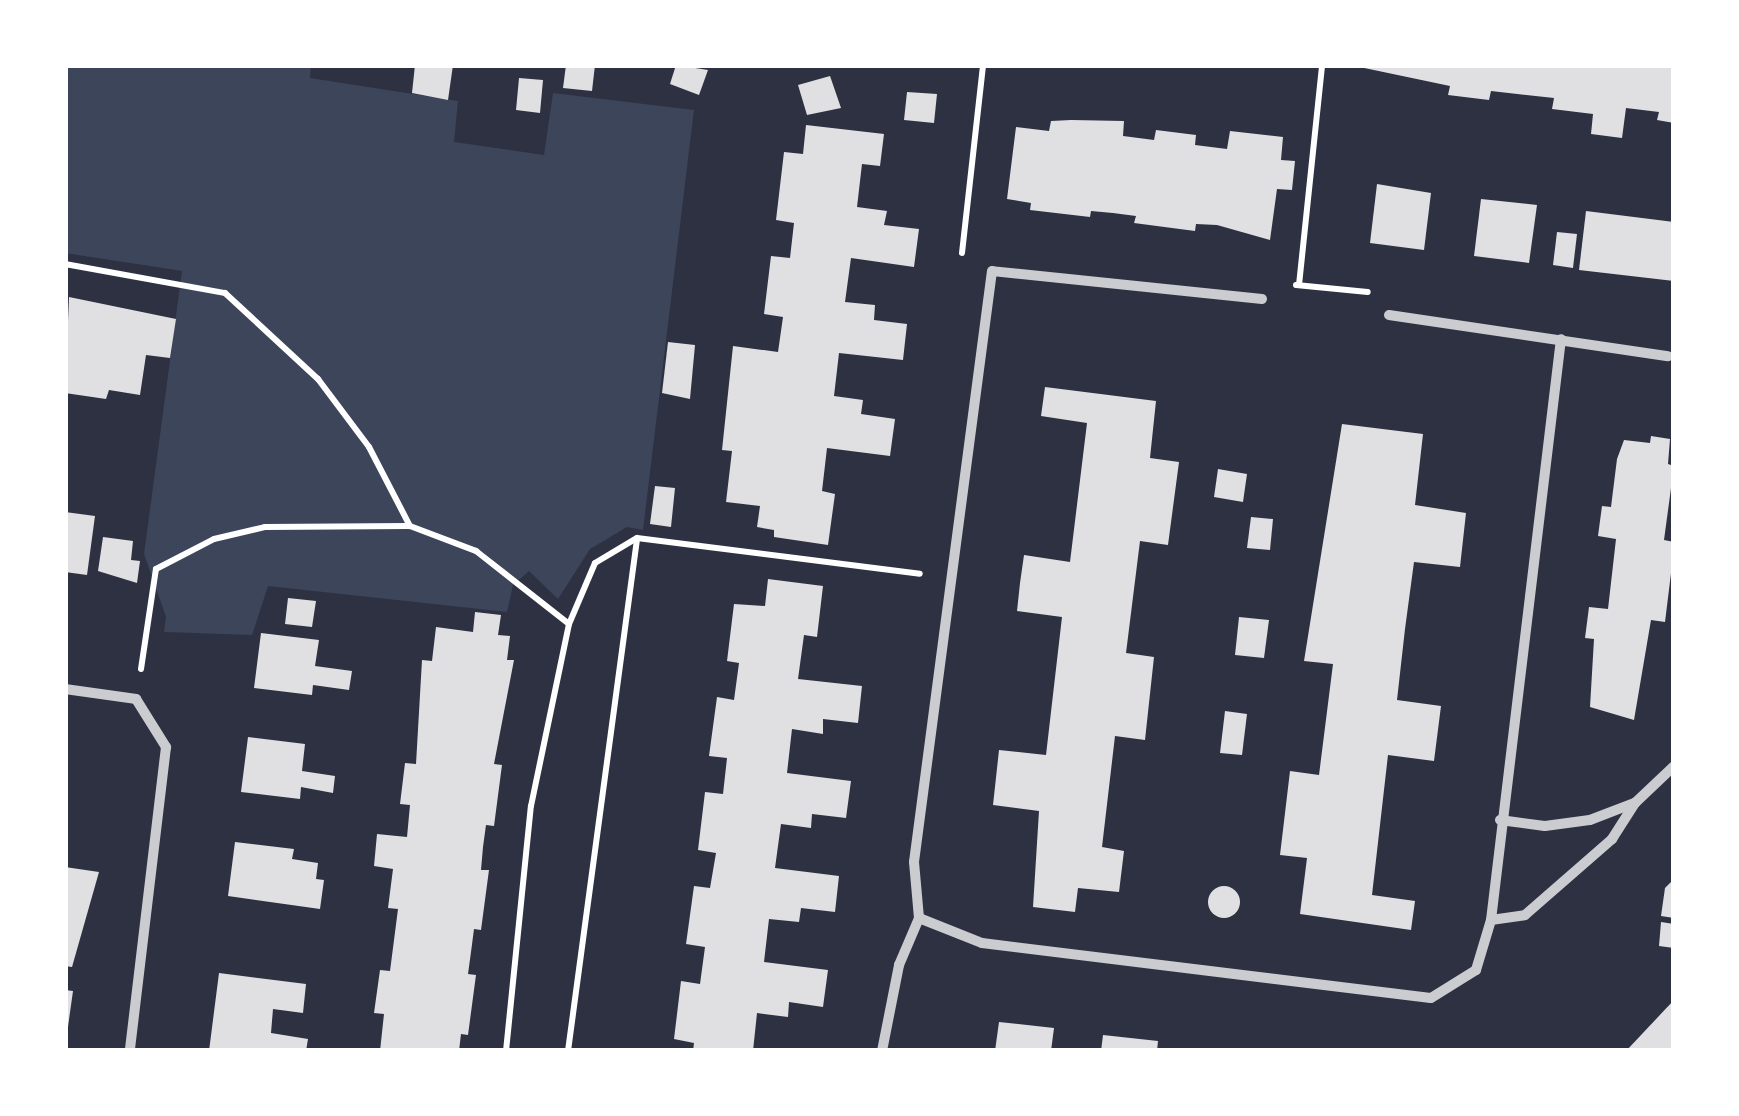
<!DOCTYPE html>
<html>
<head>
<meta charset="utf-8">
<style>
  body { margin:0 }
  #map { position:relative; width:1739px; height:1116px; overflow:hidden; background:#2d3142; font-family:Poppins,sans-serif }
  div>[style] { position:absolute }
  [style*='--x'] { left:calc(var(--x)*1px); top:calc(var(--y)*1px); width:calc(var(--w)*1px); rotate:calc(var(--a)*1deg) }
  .green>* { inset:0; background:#3c4559 }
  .building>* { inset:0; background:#e0e0e3 }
  .round { border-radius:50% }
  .path>* { height:6px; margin:-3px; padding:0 3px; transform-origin:3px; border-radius:3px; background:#fff }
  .minor>* { height:10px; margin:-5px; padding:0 5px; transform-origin:5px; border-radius:5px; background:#caccd0 }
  span { translate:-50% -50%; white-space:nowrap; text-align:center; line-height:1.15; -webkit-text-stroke:10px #fff; paint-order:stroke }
  .frame { position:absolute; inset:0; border:68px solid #fff; pointer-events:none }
</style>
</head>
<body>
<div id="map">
  <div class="green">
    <i style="clip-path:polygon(65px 65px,311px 65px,310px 78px,458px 101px,454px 142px,544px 155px,553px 93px,694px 110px,643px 530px,627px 527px,590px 549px,558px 599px,529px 571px,513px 585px,507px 612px,268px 586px,252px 635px,164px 632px,166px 617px,144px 554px,182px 271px,65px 253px)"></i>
  </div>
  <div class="building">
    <i style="clip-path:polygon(415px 65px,453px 65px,448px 100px,412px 93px)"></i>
    <i style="clip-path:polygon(566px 65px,595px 65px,592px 91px,563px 88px)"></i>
    <i style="clip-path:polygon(676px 65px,708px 70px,699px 95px,670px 84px)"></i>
    <i style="clip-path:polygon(1350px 65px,1674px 65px,1674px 123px,1657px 120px,1659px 112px,1626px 108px,1622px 138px,1591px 134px,1593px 114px,1552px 109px,1554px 98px,1491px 91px,1489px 100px,1448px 95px,1450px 86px)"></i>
    <i style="clip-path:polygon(830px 76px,841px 108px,807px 115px,798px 85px)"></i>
    <i style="clip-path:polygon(519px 78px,543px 80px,540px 113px,516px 110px)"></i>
    <i style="clip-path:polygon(907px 92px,937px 94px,934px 123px,904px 120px)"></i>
    <i style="clip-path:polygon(1071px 120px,1124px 121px,1123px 136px,1154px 140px,1156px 130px,1196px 135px,1195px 145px,1227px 149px,1230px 131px,1283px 137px,1281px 160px,1295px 161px,1292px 190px,1277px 189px,1270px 240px,1217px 225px,1196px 224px,1195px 231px,1134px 223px,1136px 216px,1113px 213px,1091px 211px,1090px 217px,1030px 210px,1031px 203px,1007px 199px,1016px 127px,1049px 131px,1051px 121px)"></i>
    <i style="clip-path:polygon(806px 125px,884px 134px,880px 166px,862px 164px,857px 207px,887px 211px,884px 225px,919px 229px,914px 267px,851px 258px,845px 302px,875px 305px,874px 320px,907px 324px,903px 360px,839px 353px,834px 396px,863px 400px,861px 414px,895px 419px,890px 456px,827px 448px,822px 491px,835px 494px,828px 545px,774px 537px,774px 530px,757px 527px,760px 506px,726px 502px,732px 451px,722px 450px,733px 346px,778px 352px,783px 317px,764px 314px,771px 256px,790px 258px,794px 223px,776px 220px,784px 152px,803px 154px)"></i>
    <i style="clip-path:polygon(1377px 184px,1431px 193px,1424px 250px,1370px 243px)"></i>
    <i style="clip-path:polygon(1481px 199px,1537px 205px,1529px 263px,1474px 256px)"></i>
    <i style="clip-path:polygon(1586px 211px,1674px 222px,1674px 281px,1579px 270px)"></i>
    <i style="clip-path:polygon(1557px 232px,1577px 234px,1573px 268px,1553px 265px)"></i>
    <i style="clip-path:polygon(69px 297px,176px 319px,170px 358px,146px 355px,140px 395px,109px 390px,106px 399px,65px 393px)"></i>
    <i style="clip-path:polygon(668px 342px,695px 345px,690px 399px,662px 393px)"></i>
    <i style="clip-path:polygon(1045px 387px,1156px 401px,1150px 458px,1179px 462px,1168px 545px,1140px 541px,1126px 653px,1154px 657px,1145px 740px,1115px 736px,1102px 847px,1124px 851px,1119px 892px,1078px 888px,1075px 912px,1033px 907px,1039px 811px,993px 805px,999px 750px,1046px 755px,1062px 617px,1017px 611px,1020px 583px,1024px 555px,1070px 562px,1087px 423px,1041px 416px)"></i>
    <i style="clip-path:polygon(1342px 424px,1423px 434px,1415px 505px,1466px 513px,1460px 567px,1414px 562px,1405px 629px,1397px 700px,1441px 706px,1434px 761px,1388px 755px,1372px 895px,1415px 901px,1411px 930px,1300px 914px,1307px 858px,1280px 855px,1290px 771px,1319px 775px,1333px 664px,1304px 661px)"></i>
    <i style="clip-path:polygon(1651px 436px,1670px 439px,1668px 464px,1674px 466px,1664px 540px,1674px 542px,1674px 549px,1665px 622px,1651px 620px,1634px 720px,1590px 707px,1594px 639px,1585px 638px,1589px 607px,1608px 609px,1616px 539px,1598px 536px,1602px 506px,1611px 507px,1617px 459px,1624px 440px,1650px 443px)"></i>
    <i style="clip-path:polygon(1218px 469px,1247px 474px,1243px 502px,1214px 497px)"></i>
    <i style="clip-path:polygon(655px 486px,675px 488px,671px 527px,650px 524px)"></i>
    <i style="clip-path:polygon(65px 512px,95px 516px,87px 575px,65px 572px)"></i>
    <i style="clip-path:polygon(1251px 517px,1273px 519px,1270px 550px,1247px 548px)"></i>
    <i style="clip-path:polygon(103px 537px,133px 541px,131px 560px,140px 561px,137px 583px,98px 571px)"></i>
    <i style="clip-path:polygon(768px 579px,823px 586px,817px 637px,804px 635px,798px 679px,862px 686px,858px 723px,823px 719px,823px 734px,792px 729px,787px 773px,851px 781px,846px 818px,812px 814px,811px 828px,781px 824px,775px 868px,839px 876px,835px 912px,801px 908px,799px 922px,769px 919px,764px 962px,828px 970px,823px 1007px,789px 1002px,788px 1017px,757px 1013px,753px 1051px,693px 1051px,694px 1043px,674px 1039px,681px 981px,700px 984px,705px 947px,686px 944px,694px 886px,710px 888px,716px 853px,698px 850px,705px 792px,723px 794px,727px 758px,709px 756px,717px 697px,734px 700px,739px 663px,727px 661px,734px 604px,765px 606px)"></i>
    <i style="clip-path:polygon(288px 598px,316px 601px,312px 627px,285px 624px)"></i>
    <i style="clip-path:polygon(475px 612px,501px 615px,498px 635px,510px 636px,507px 660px,514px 660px,494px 764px,502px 765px,494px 826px,486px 825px,483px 847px,481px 870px,489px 870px,481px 930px,474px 929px,471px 952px,468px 974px,476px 975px,468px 1035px,461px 1034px,459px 1051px,380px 1051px,384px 1014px,374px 1013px,380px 970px,390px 971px,398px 909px,388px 908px,393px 869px,374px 866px,377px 834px,407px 837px,410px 805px,400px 804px,405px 763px,416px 764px,422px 660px,432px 661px,436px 627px,473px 632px)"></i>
    <i style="clip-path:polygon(1239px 617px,1269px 620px,1264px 658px,1235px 655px)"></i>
    <i style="clip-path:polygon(261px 633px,319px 640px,315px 666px,352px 671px,349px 690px,313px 685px,312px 695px,254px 688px)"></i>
    <i style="clip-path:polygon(1225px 711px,1247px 714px,1242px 755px,1220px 753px)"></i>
    <i style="clip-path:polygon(248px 737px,305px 744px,302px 771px,335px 776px,333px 793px,301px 787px,300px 799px,241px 792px)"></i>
    <i style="clip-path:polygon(235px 842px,294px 849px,292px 859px,318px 863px,316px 879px,324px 880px,320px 909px,228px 896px)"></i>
    <i style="clip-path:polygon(65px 867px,99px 872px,72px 967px,65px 966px)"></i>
    <i style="clip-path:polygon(1674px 879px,1674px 918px,1661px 916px,1665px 888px)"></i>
    <i class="round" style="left:1208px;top:886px;width:32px;height:32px"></i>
    <i style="clip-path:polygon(1661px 922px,1674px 924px,1674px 948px,1659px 946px)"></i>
    <i style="clip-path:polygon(219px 973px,306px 984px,303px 1013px,273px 1009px,271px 1033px,308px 1039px,306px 1051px,209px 1051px)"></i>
    <i style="clip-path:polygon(65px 990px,73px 991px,67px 1034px,65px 1034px)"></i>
    <i style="clip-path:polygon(1674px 1000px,1674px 1051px,1626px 1051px)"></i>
    <i style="clip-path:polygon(999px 1022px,1054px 1028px,1051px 1051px,995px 1051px)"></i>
    <i style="clip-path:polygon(1103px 1035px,1158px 1041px,1157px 1051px,1101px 1051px)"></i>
  </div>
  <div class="path">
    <i style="--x:962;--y:253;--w:189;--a:-83.6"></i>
    <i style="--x:65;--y:264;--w:163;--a:10.3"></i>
    <i style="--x:225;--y:293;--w:127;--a:42.8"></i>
    <i style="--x:318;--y:379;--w:85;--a:53.1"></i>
    <i style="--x:369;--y:447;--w:89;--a:62.6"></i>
    <i style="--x:410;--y:526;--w:71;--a:20.7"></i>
    <i style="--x:476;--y:551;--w:118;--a:38.1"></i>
    <i style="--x:1296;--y:285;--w:72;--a:5.6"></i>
    <i style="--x:1299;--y:285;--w:221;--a:-84"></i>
    <i style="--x:141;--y:669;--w:101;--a:-81.5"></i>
    <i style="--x:156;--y:569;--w:65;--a:-27.3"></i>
    <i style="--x:214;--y:539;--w:52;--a:-13.2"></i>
    <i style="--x:265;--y:527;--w:143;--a:-0.4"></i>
    <i style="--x:506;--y:1051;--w:246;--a:-84.2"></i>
    <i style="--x:531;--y:806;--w:186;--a:-78.2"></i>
    <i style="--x:569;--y:624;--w:66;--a:-66.9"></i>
    <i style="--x:595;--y:563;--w:49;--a:-30.8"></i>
    <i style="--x:637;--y:538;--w:285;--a:7.2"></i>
    <i style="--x:568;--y:1051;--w:517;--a:-82.32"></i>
  </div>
  <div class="minor">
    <i style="--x:1262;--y:299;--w:271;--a:-174.1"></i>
    <i style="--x:992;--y:271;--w:596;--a:97.52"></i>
    <i style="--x:914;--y:862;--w:56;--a:84.9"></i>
    <i style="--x:919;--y:918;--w:68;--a:21.6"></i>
    <i style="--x:982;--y:943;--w:452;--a:7"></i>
    <i style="--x:1431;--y:998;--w:53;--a:-31.9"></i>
    <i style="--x:1476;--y:970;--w:52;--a:-73.3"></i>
    <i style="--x:1491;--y:920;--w:585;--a:-83.13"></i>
    <i style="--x:1389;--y:315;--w:282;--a:8.4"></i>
    <i style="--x:65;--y:689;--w:72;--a:8"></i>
    <i style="--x:136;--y:699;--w:57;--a:58"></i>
    <i style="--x:166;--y:747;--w:306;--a:96.8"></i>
    <i style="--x:1500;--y:820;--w:45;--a:7.6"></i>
    <i style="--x:1545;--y:826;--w:45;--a:-7.6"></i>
    <i style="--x:1590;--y:820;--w:47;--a:-21.1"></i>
    <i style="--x:1491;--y:920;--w:34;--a:-8"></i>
    <i style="--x:1525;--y:915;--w:116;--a:-41.1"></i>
    <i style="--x:1612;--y:839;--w:43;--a:-57.4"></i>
    <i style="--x:1635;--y:803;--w:54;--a:-43.5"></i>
    <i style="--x:882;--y:1051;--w:88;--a:-78.8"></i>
    <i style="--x:899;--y:965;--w:51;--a:-66.9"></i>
  </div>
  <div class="frame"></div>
</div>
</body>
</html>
